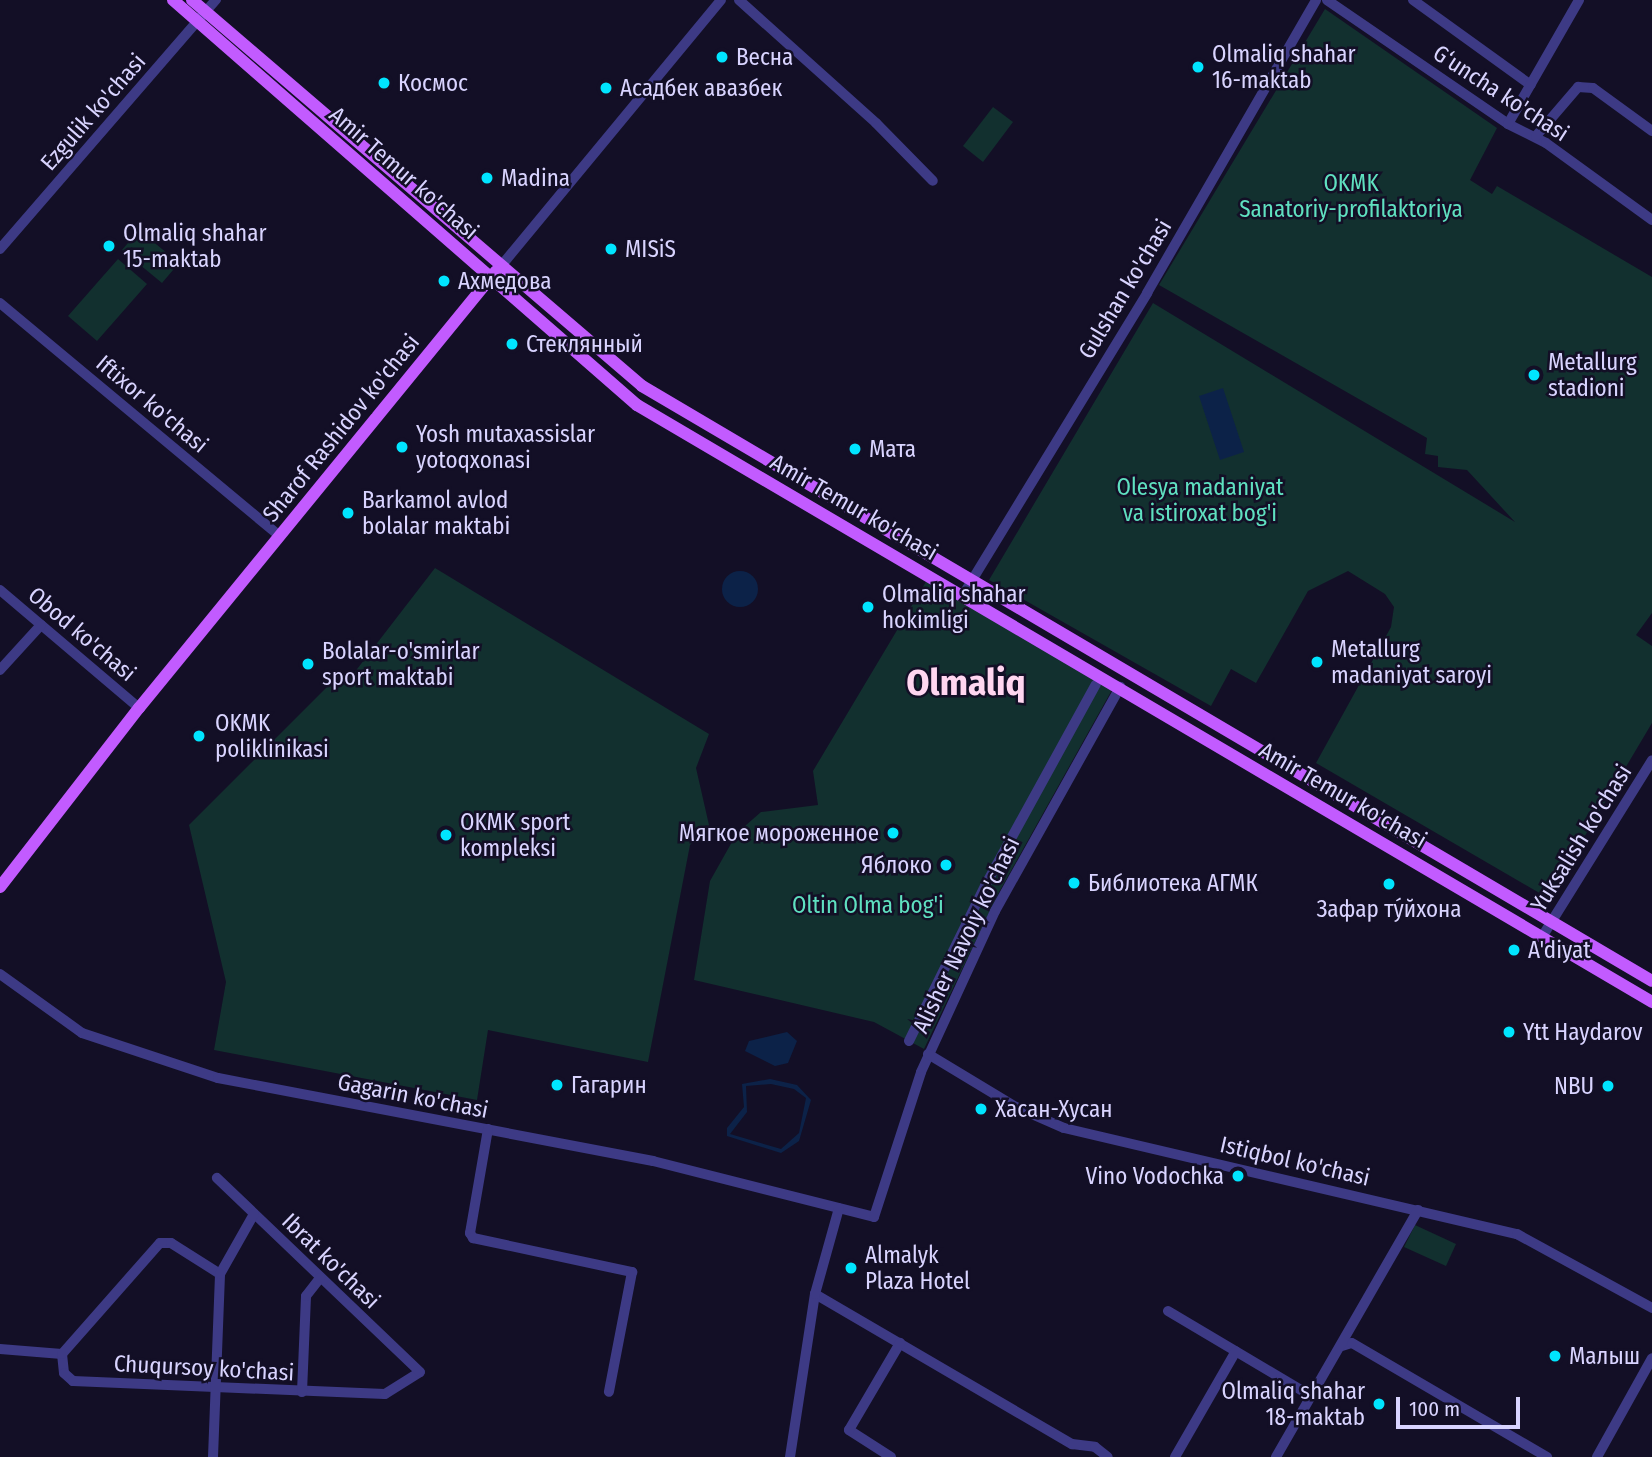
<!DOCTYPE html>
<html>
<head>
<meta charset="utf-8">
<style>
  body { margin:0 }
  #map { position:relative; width:1652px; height:1457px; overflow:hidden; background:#130f26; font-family:"Fira Sans Condensed",sans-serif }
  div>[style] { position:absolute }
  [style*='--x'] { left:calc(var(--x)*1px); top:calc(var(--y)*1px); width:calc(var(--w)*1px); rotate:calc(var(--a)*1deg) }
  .green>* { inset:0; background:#12302f }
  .water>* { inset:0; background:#0c2248 }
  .round { border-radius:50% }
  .minor>* { height:10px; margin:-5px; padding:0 5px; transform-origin:5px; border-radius:5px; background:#3d3a85 }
  .major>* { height:12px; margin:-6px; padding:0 6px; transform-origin:6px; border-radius:6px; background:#c25bff }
  .dots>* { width:19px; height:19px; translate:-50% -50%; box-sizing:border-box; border:4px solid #130f26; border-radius:50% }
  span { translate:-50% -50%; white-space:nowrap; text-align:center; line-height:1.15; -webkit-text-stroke:5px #130f26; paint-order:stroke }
  .poi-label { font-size:23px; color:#d9d4ff }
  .left { translate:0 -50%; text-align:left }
  .right { translate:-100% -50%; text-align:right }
  .street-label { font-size:23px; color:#d9d4ff }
  .park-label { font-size:23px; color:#5fe0c0 }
  .town-label { font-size:37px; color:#ffd6f0; font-weight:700 }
  .scale { position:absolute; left:1396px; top:1397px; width:124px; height:32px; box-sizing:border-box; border:4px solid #d9d4ff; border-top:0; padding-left:9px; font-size:21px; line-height:24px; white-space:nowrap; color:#d9d4ff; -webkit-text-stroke:5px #130f26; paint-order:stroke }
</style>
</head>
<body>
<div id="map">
  <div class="green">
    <i style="clip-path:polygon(1325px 9px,1497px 128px,1470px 180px,1492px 194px,1497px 186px,1652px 277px,1652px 613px,1636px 635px,1652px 646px,1652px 723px,1548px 898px,1316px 763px,1391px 627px,1394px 607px,1385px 594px,1348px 571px,1308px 591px,1256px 683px,1231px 669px,1211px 706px,989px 580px,1153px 303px,1515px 522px,1467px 470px,1438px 467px,1438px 456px,1425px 454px,1427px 438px,1159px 285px)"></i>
    <i style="clip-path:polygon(993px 107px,1013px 122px,983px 162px,963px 146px)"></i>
    <i style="clip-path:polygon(139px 230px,179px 263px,162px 283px,122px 250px)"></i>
    <i style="clip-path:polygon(118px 259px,147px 284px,97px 341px,68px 316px)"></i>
    <i style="clip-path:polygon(435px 568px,709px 734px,696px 768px,709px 825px,690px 845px,648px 1062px,488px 1030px,477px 1100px,214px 1050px,226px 982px,189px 825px,330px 684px,354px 673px)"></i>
    <i style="clip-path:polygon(927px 580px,1113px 688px,998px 894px,924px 1049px,874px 1022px,694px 980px,710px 881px,737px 833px,761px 812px,818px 805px,813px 771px)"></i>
    <i style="clip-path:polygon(1415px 1225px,1456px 1244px,1446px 1266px,1404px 1247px)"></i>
  </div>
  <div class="water">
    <i style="clip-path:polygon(1223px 388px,1244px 452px,1220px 460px,1199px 396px)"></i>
    <i class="round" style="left:722px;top:571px;width:36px;height:36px"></i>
    <i style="clip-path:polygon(787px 1032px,797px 1041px,788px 1063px,775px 1066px,745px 1051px,749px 1041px)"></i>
    <i style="clip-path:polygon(evenodd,770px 1079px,797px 1085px,811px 1100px,799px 1141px,781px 1153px,727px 1136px,727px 1128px,744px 1107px,742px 1084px,770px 1079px,771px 1084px,794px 1089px,806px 1098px,799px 1133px,781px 1149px,730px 1134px,747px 1112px,746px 1086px,771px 1084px)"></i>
  </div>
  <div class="minor">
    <i style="--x:739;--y:0;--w:184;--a:41.9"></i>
    <i style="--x:876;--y:123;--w:81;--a:45.5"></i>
    <i style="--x:1327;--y:0;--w:219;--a:34.4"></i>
    <i style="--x:1508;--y:124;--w:42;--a:26.6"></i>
    <i style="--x:1546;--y:143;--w:131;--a:36"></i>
    <i style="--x:1413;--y:0;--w:145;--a:35.8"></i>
    <i style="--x:1508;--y:124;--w:143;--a:-60.2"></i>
    <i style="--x:1536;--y:136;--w:65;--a:-49.4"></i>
    <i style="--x:1578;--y:87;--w:15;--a:4"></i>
    <i style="--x:1593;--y:88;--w:73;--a:36.1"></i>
    <i style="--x:0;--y:249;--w:330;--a:-49.1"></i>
    <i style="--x:501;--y:266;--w:345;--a:-50.4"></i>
    <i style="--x:0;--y:303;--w:364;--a:39.8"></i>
    <i style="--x:0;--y:590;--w:182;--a:40.3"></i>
    <i style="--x:963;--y:595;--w:354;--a:-58.6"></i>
    <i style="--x:1147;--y:293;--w:338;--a:-60"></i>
    <i style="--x:0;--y:670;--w:61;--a:-47.7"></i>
    <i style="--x:1542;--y:937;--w:208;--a:-58.1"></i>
    <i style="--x:0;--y:974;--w:101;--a:35.7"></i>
    <i style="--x:82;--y:1033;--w:143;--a:18.3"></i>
    <i style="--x:218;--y:1078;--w:443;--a:10.8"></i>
    <i style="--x:653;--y:1161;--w:228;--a:14.2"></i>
    <i style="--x:874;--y:1217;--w:152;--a:-72"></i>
    <i style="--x:921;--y:1072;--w:177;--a:-65.3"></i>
    <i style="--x:995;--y:911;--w:257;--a:-60.8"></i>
    <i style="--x:909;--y:1041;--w:173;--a:-63.9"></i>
    <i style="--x:985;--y:886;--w:230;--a:-61.2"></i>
    <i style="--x:928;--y:1054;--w:103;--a:31.1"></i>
    <i style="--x:1016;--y:1107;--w:52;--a:23.6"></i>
    <i style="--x:1064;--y:1128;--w:465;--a:13.2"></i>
    <i style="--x:1517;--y:1234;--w:154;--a:28.7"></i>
    <i style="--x:488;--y:1129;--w:106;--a:99.8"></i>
    <i style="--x:470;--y:1233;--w:6;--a:59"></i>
    <i style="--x:473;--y:1238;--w:163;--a:12.1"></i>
    <i style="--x:632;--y:1272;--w:122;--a:100.9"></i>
    <i style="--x:815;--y:1294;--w:298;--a:30.3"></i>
    <i style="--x:1072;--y:1444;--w:23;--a:7"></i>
    <i style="--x:1095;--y:1447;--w:16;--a:38"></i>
    <i style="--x:1168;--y:1311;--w:166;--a:30.7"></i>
    <i style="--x:1342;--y:1346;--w:10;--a:-17"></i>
    <i style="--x:1352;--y:1343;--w:226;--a:30.3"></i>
    <i style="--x:0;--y:1349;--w:62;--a:4.6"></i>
    <i style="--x:62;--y:1354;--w:19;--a:84"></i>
    <i style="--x:64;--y:1373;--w:12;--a:42"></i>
    <i style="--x:73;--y:1381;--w:312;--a:2.4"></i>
    <i style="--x:385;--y:1394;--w:41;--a:-32.2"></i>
    <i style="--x:420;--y:1372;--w:281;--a:-136.3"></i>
    <i style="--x:62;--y:1354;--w:148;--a:-48.6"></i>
    <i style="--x:160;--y:1243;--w:11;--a:0"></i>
    <i style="--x:171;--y:1243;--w:58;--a:32.3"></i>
    <i style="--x:302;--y:1392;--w:96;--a:-87.6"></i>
    <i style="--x:306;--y:1296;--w:23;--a:-52"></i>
    <i style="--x:213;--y:1457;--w:183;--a:-87.8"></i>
    <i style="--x:220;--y:1274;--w:69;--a:-60.5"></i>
    <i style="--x:790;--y:1457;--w:165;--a:-81.3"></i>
    <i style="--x:815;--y:1294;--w:89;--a:-74.4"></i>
    <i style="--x:891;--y:1457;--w:50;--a:-147.3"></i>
    <i style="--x:849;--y:1430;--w:101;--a:-59.6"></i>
    <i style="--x:1175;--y:1457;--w:122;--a:-60.1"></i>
    <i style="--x:1276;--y:1457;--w:285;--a:-60.1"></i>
    <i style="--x:1597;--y:1457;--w:113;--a:-60.9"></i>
  </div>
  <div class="major">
    <i style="--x:173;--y:0;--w:616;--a:41.12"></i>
    <i style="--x:637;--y:405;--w:1178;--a:30.46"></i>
    <i style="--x:192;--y:0;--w:593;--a:40.62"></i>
    <i style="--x:642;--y:386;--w:1172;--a:30.5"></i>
    <i style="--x:0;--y:887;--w:227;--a:-52.2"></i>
    <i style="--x:139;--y:708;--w:564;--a:-50.75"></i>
  </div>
  <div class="dots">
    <i style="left:722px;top:57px;background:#00e5ff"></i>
    <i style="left:1198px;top:67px;background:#00e5ff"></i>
    <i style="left:384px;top:83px;background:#00e5ff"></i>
    <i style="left:606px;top:88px;background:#00e5ff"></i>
    <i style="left:487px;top:178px;background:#00e5ff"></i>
    <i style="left:109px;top:246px;background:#00e5ff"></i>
    <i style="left:611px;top:249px;background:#00e5ff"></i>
    <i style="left:444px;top:281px;background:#00e5ff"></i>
    <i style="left:512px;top:344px;background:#00e5ff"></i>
    <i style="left:1534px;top:375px;background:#00e5ff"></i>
    <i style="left:402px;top:447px;background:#00e5ff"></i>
    <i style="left:855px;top:449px;background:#00e5ff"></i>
    <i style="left:348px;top:513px;background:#00e5ff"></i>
    <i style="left:868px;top:607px;background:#00e5ff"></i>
    <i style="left:1317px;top:662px;background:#00e5ff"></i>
    <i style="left:308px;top:664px;background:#00e5ff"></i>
    <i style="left:199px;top:736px;background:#00e5ff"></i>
    <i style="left:893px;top:833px;background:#00e5ff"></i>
    <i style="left:446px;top:835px;background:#00e5ff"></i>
    <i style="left:946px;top:865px;background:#00e5ff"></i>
    <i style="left:1074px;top:883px;background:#00e5ff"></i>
    <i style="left:1389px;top:884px;background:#00e5ff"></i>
    <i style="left:1514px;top:950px;background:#00e5ff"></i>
    <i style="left:1509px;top:1032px;background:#00e5ff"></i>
    <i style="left:557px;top:1085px;background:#00e5ff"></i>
    <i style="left:1608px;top:1086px;background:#00e5ff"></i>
    <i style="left:981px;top:1109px;background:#00e5ff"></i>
    <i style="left:1238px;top:1176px;background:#00e5ff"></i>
    <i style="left:851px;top:1268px;background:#00e5ff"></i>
    <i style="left:1555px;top:1356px;background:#00e5ff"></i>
    <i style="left:1379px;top:1404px;background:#00e5ff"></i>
  </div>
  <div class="poi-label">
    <span class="left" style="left:1212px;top:67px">Olmaliq shahar<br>16-maktab</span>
    <span class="left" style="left:736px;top:57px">Весна</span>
    <span class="left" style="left:398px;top:83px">Космос</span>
    <span class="left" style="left:620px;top:88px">Асадбек авазбек</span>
    <span class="left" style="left:501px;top:178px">Madina</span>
    <span class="left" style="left:123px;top:246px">Olmaliq shahar<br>15-maktab</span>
    <span class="left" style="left:625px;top:249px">MISiS</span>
    <span class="left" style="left:458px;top:281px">Ахмедова</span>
    <span class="left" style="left:526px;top:344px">Стеклянный</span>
    <span class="left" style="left:1548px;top:375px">Metallurg<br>stadioni</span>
    <span class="left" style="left:416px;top:447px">Yosh mutaxassislar<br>yotoqxonasi</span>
    <span class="left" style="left:869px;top:449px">Мата</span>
    <span class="left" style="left:362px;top:513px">Barkamol avlod<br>bolalar maktabi</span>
    <span class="left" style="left:882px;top:607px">Olmaliq shahar<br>hokimligi</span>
    <span class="left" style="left:1331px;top:662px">Metallurg<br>madaniyat saroyi</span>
    <span class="left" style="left:322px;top:664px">Bolalar-o'smirlar<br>sport maktabi</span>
    <span class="left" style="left:215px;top:736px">OKMK<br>poliklinikasi</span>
    <span class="left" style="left:460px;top:835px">OKMK sport<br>kompleksi</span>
    <span class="right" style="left:879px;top:833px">Мягкое мороженное</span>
    <span class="right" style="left:932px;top:865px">Яблоко</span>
    <span class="left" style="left:1088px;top:883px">Библиотека АГМК</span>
    <span style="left:1389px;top:909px">Зафар тýйхона</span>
    <span class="left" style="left:1528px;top:950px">A'diyat</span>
    <span class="left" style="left:1523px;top:1032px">Ytt Haydarov</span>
    <span class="left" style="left:571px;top:1085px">Гагарин</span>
    <span class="right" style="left:1594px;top:1086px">NBU</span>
    <span class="left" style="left:995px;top:1109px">Хасан-Хусан</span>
    <span class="right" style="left:1224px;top:1176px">Vino Vodochka</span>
    <span class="left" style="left:865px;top:1268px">Almalyk<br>Plaza Hotel</span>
    <span class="left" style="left:1569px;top:1356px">Малыш</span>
    <span class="right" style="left:1365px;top:1404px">Olmaliq shahar<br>18-maktab</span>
  </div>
  <div class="street-label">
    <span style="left:1501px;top:93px;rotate:33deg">G‘uncha ko'chasi</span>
    <span style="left:93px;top:112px;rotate:-49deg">Ezgulik ko'chasi</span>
    <span style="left:404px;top:173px;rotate:41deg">Amir Temur ko'chasi</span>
    <span style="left:1125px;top:289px;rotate:-59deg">Gulshan ko'chasi</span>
    <span style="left:152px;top:404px;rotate:40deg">Iftixor ko'chasi</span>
    <span style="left:341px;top:428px;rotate:-51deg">Sharof Rashidov ko'chasi</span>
    <span style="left:854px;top:507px;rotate:30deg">Amir Temur ko'chasi</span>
    <span style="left:82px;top:634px;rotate:40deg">Obod ko'chasi</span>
    <span style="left:1343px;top:795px;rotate:30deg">Amir Temur ko'chasi</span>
    <span style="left:1581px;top:838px;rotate:-58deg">Yuksalish ko'chasi</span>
    <span style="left:966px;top:935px;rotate:-64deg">Alisher Navoiy ko'chasi</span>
    <span style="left:413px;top:1096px;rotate:11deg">Gagarin ko'chasi</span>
    <span style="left:1295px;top:1161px;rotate:13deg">Istiqbol ko'chasi</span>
    <span style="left:331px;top:1261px;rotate:44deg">Ibrat ko'chasi</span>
    <span style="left:204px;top:1368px;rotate:3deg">Chuqursoy ko'chasi</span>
  </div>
  <div class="park-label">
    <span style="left:1351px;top:196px">OKMK<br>Sanatoriy-profilaktoriya</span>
    <span style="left:1200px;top:500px">Olesya madaniyat<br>va istiroxat bog'i</span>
    <span style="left:868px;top:905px">Oltin Olma bog'i</span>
  </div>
  <div class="town-label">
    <span style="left:966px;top:683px">Olmaliq</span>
  </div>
  <div class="scale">100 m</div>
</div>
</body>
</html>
